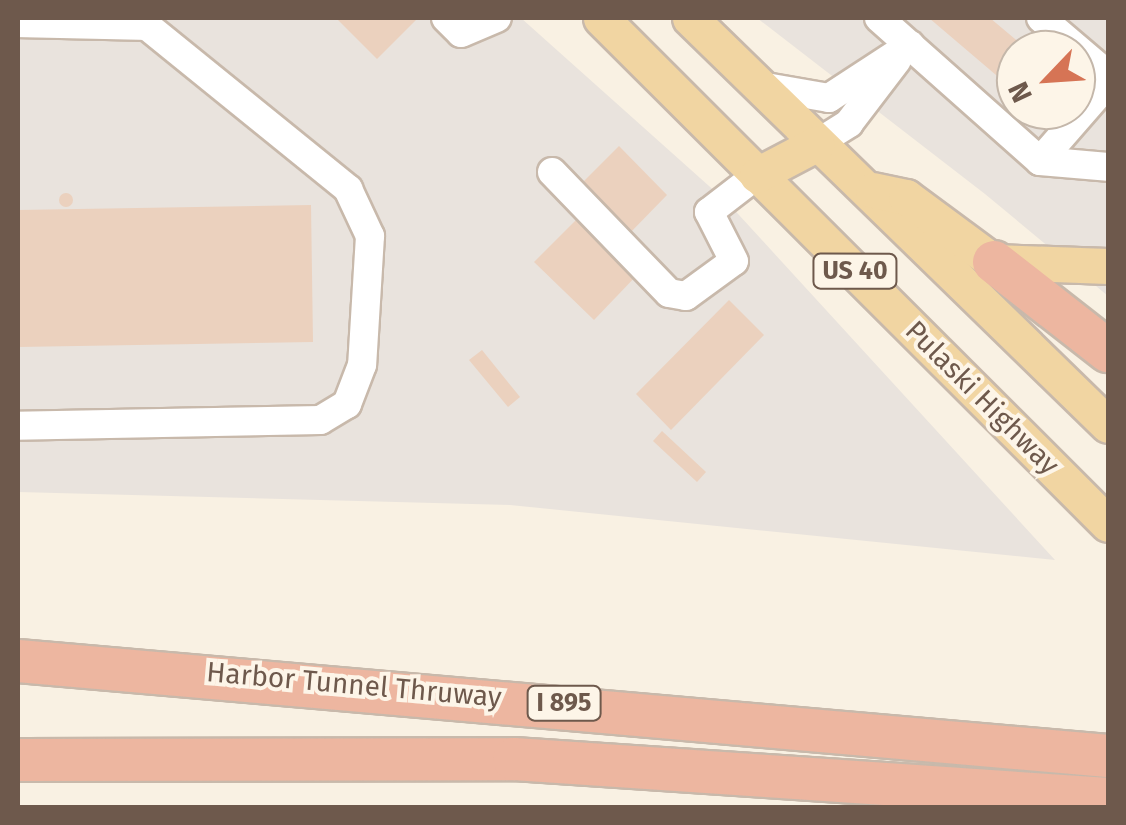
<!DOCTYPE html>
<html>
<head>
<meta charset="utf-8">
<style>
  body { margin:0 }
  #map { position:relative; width:1126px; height:825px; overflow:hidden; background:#f9f1e3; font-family:"Fira Sans",sans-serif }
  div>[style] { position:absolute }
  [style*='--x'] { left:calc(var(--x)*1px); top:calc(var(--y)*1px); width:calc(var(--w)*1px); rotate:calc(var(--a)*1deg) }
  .industrial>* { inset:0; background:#e9e3dd }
  .building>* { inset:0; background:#ebd1be }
  .round { border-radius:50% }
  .roads { filter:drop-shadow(2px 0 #c8b9ab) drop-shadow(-2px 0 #c8b9ab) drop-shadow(0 2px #c8b9ab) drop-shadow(0 -2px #c8b9ab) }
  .minor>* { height:28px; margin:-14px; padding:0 14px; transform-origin:14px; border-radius:14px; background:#fff }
  .major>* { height:35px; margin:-17.5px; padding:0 17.5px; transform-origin:17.5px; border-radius:17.5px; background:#f1d5a2 }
  .highway>* { height:42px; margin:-21px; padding:0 21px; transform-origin:21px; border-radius:21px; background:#edb6a0 }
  span { translate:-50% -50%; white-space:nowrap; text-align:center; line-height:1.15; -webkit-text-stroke:8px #fdf5e8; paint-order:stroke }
  .shield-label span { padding:2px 8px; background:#fdf5e8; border:2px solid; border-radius:8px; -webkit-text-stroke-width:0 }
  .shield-label { font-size:25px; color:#6e594c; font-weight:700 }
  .street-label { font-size:28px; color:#6e594c }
  .frame { position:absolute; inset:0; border:20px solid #6e594c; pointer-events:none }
  .north { position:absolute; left:996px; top:30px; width:100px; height:100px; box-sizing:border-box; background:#fdf5e8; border:2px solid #c4b7aa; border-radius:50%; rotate:245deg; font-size:28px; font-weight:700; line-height:40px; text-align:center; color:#6e594c }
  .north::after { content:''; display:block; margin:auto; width:35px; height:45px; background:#d67455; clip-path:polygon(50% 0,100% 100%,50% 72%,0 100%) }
</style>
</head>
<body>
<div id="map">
  <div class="industrial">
    <i style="clip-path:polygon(18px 18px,521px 18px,728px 203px,1055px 560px,510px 505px,18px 492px)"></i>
    <i style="clip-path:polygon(evenodd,757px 18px,1108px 18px,1108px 296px,985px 194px,757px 18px,1016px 50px,1076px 50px,1076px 110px,1016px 110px,1016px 50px)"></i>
  </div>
  <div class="building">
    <i style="clip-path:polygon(336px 18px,418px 18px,377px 59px)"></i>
    <i style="clip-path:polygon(929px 18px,990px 18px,1028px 50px,1016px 50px,1016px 92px)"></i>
    <i style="clip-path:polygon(619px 146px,667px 195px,628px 235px,579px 186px)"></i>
    <i class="round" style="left:59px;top:193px;width:14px;height:14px"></i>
    <i style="clip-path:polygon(311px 205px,313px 342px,18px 347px,18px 210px)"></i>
    <i style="clip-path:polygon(582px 214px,639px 273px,594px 320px,534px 262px)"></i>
    <i style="clip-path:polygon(729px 300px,764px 335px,671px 430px,636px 394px)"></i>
    <i style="clip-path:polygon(482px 350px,520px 397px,508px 407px,469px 360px)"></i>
    <i style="clip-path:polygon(662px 431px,706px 472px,697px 482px,653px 441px)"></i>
  </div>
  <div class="roads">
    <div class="minor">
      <i style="--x:446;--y:18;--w:21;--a:45"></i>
      <i style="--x:461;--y:33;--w:39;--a:-23"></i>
      <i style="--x:879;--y:18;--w:215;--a:41.6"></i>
      <i style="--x:1040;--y:161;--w:68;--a:5"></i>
      <i style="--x:1041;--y:18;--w:88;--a:40.4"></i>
      <i style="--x:18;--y:23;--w:129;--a:1.3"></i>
      <i style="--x:147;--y:26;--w:259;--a:39"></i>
      <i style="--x:348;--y:189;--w:52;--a:64.9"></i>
      <i style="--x:370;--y:236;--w:129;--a:93.5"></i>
      <i style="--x:362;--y:365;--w:42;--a:111"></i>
      <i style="--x:347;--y:404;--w:31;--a:149"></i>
      <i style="--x:320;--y:420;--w:302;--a:178.9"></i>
      <i style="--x:760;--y:86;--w:70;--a:9.9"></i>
      <i style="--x:829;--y:98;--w:97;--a:-33.2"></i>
      <i style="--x:816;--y:144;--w:39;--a:-32"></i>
      <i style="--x:849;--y:123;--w:79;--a:-52.7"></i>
      <i style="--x:1040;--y:161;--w:103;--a:-48.9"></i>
      <i style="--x:552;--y:172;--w:168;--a:46"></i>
      <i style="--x:669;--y:293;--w:17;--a:10"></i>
      <i style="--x:686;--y:296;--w:59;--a:-36.1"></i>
      <i style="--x:734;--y:261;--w:55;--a:-117"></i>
      <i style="--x:709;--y:212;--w:61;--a:-37.6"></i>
    </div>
    <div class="major">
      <i style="--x:601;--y:18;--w:716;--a:44.94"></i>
      <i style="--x:690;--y:18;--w:583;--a:44.24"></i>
      <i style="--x:757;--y:175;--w:67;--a:-27.7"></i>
      <i style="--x:873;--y:190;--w:34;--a:12"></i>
      <i style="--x:906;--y:197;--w:109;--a:36.5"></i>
      <i style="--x:994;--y:262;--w:114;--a:2"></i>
    </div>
    <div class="highway">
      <i style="--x:994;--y:262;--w:145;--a:38"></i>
      <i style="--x:18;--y:661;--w:1094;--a:4.98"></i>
      <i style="--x:18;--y:760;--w:496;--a:-0.1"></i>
      <i style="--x:514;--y:759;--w:595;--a:3.85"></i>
    </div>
  </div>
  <div class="shield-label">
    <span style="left:855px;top:271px">US 40</span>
    <span style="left:564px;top:703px">I 895</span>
  </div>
  <div class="street-label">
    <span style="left:982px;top:398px;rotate:45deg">Pulaski Highway</span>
    <span style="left:354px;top:685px;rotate:5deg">Harbor Tunnel Thruway</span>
  </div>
  <div class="frame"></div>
  <div class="north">N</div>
</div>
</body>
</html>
